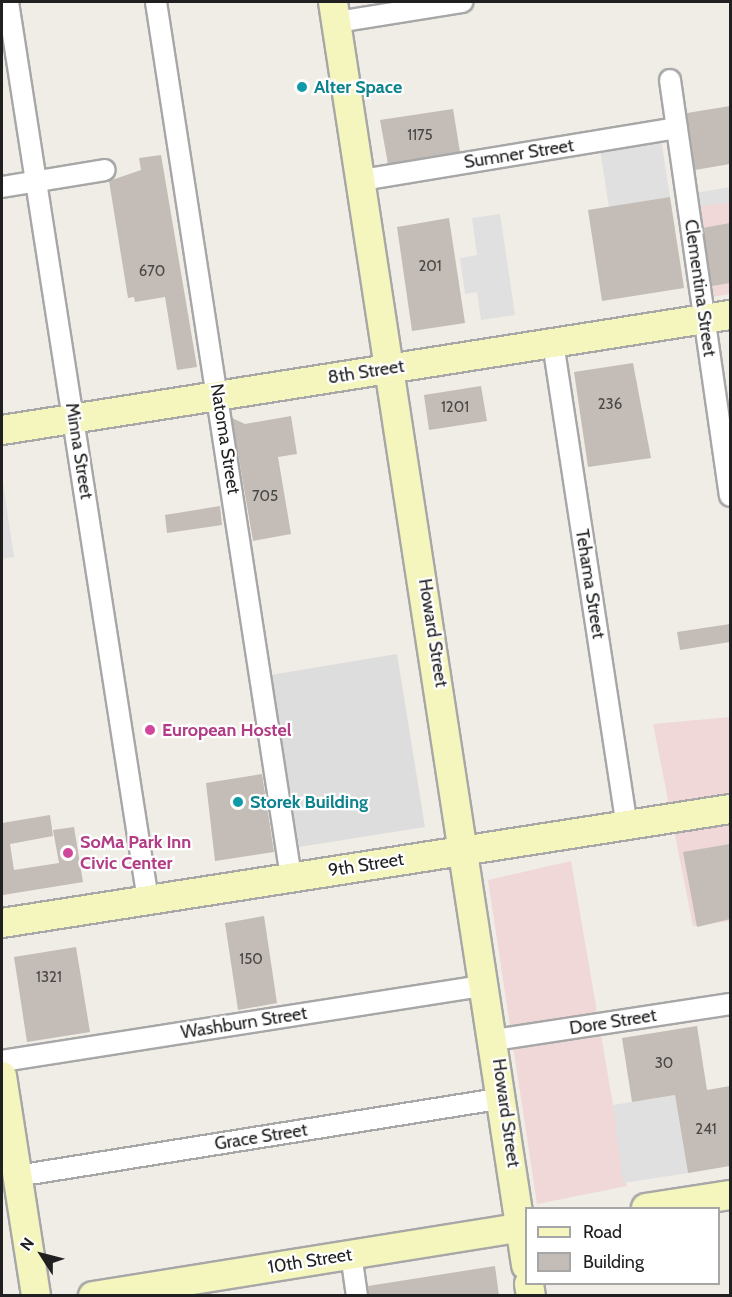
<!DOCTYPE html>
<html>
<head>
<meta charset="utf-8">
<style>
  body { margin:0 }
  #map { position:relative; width:732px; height:1297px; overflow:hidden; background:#f0ede7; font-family:Cabin,sans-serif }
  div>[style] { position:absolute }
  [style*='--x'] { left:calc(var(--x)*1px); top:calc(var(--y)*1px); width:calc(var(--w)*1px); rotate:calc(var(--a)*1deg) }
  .residential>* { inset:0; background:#dedddd }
  .commercial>* { inset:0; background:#efd8d7 }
  .parking>* { inset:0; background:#e0e0e0 }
  .building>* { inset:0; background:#c4bcb6 }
  .roads { filter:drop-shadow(2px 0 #a7a7a7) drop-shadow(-2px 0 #a7a7a7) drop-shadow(0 2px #a7a7a7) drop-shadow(0 -2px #a7a7a7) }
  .street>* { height:20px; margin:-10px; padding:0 10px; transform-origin:10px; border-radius:10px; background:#fff }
  .secondary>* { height:28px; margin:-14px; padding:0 14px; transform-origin:14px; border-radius:14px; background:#f5f6be }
  .dots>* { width:16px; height:16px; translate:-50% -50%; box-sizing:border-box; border:3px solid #fff; border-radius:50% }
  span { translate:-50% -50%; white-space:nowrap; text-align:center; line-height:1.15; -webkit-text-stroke:4.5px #fff; paint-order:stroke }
  .number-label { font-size:15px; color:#494746 }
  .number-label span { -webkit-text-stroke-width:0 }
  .culture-label { font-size:18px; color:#0d838f; font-weight:700 }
  .left { translate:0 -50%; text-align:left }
  .street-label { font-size:18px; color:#202020 }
  .hotel-label { font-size:18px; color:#b23c85; font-weight:700 }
  .frame { position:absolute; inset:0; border:3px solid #202020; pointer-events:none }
  .legend { position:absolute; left:525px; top:1207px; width:195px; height:78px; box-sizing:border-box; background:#fff; border:2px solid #a6a6a6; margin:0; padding:8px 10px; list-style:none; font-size:18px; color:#202020 }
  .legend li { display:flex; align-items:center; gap:12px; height:30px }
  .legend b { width:30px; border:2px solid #a6a6a6 }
  .north { position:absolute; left:12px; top:1225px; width:60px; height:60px; -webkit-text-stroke:4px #fff; paint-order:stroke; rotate:306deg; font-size:16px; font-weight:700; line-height:24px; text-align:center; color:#202020 }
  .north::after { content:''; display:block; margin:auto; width:21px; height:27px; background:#202020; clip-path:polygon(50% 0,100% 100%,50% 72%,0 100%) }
</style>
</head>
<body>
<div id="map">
  <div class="residential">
    <i style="clip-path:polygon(397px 654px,425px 827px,299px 847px,271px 675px)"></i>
  </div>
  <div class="commercial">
    <i style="clip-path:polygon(730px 200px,730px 294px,706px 298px,692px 205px)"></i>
    <i style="clip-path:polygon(730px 717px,730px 921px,693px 926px,653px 724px)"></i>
    <i style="clip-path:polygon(571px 861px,627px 1186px,537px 1204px,488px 880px)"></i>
  </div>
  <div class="parking">
    <i style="clip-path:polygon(661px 139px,670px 197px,609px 207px,600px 149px)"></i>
    <i style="clip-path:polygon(730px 187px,730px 202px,699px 207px,696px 193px)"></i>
    <i style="clip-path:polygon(500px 214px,515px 315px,481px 320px,477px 292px,465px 294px,460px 258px,477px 255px,472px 218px)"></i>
    <i style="clip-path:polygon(2px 476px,14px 557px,2px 559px)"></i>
    <i style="clip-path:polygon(675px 1095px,688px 1173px,623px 1183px,613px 1105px)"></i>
  </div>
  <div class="building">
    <i style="clip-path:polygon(730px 106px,730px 164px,695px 170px,687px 113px)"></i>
    <i style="clip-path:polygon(453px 109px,460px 152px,388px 164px,380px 120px)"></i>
    <i style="clip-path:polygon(161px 155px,197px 367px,177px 370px,165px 297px,135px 302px,134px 297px,128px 298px,109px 181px,141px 170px,139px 158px)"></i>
    <i style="clip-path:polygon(670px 197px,684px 288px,602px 301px,588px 210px)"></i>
    <i style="clip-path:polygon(449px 218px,465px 323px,412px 331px,397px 227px)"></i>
    <i style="clip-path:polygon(730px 223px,730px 283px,712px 286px,703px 228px)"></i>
    <i style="clip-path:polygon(633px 363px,651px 458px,588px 467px,574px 372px)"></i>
    <i style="clip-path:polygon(481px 386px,487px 421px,429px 430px,424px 395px)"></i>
    <i style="clip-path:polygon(291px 416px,297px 454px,278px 457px,291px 534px,253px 541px,232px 418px,245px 424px)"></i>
    <i style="clip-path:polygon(220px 506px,222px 525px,167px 533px,165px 515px)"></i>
    <i style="clip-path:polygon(730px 624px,730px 642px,680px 650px,677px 632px)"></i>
    <i style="clip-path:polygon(262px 774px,274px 852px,215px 861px,206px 783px)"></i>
    <i style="clip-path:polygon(50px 815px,53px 836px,10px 844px,14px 870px,59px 863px,53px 830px,74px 827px,83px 882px,3px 895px,2px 823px)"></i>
    <i style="clip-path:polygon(730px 844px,730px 919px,697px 927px,683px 852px)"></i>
    <i style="clip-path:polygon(264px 916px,277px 1003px,238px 1010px,225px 923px)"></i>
    <i style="clip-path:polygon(76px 947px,90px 1032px,27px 1042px,14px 957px)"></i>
    <i style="clip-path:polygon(697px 1026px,707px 1090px,730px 1086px,730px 1166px,688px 1173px,675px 1095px,632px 1102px,622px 1038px)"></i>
    <i style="clip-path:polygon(495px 1266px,499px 1296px,369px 1296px,368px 1286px)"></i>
  </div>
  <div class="roads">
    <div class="street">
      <i style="--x:8;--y:2;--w:909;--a:81.14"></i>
      <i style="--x:156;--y:2;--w:885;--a:81.23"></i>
      <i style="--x:337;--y:22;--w:127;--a:-9.1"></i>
      <i style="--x:670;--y:80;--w:420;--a:81.8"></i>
      <i style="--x:362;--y:180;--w:319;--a:-9.4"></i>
      <i style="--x:2;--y:187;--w:104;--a:-9.4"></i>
      <i style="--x:553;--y:343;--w:488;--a:81.3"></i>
      <i style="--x:495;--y:1040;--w:238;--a:-8.7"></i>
      <i style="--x:2;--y:1061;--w:491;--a:-8.9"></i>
      <i style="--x:17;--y:1176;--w:493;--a:-9.1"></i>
      <i style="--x:351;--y:1254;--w:42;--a:81.9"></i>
    </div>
    <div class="secondary">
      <i style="--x:333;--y:2;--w:1278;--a:81.31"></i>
      <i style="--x:2;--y:430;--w:737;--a:-8.98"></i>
      <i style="--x:2;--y:923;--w:737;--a:-8.9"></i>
      <i style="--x:2;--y:1076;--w:223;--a:81.2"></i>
      <i style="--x:646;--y:1208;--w:85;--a:-8.8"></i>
      <i style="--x:529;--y:1284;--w:12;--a:81"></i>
      <i style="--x:93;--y:1296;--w:438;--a:-9.1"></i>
    </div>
  </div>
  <div class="dots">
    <i style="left:302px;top:87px;background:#0f9aa8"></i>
    <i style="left:150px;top:730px;background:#d1479c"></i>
    <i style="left:238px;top:802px;background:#0f9aa8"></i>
    <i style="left:68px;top:853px;background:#d1479c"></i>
  </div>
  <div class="number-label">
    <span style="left:420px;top:136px">1175</span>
    <span style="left:430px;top:267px">201</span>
    <span style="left:152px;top:272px">670</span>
    <span style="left:610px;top:405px">236</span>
    <span style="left:455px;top:408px">1201</span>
    <span style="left:265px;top:497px">705</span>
    <span style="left:251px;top:960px">150</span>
    <span style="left:49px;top:978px">1321</span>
    <span style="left:664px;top:1064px">30</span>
    <span style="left:706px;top:1130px">241</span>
  </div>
  <div class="culture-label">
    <span class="left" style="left:314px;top:87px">Alter Space</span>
    <span class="left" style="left:250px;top:802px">Storek Building</span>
  </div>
  <div class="street-label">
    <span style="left:519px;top:154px;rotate:-9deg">Sumner Street</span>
    <span style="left:700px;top:288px;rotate:82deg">Clementina Street</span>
    <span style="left:366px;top:372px;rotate:-9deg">8th Street</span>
    <span style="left:225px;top:439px;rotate:81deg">Natoma Street</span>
    <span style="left:79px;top:451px;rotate:81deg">Minna Street</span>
    <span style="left:590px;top:584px;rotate:81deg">Tehama Street</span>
    <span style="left:433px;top:633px;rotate:81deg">Howard Street</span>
    <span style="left:366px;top:865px;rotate:-9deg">9th Street</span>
    <span style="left:613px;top:1022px;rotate:-9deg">Dore Street</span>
    <span style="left:244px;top:1023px;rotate:-9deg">Washburn Street</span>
    <span style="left:506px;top:1113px;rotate:82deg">Howard Street</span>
    <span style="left:261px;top:1137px;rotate:-9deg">Grace Street</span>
    <span style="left:310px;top:1261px;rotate:-9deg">10th Street</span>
  </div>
  <div class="hotel-label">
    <span class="left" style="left:162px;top:730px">European Hostel</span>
    <span class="left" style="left:80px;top:853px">SoMa Park Inn<br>Civic Center</span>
  </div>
  <div class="frame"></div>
  <ul class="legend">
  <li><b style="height:8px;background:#f5f6be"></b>Road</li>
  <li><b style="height:16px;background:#c4bcb6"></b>Building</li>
  </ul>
  <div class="north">N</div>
</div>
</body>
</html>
